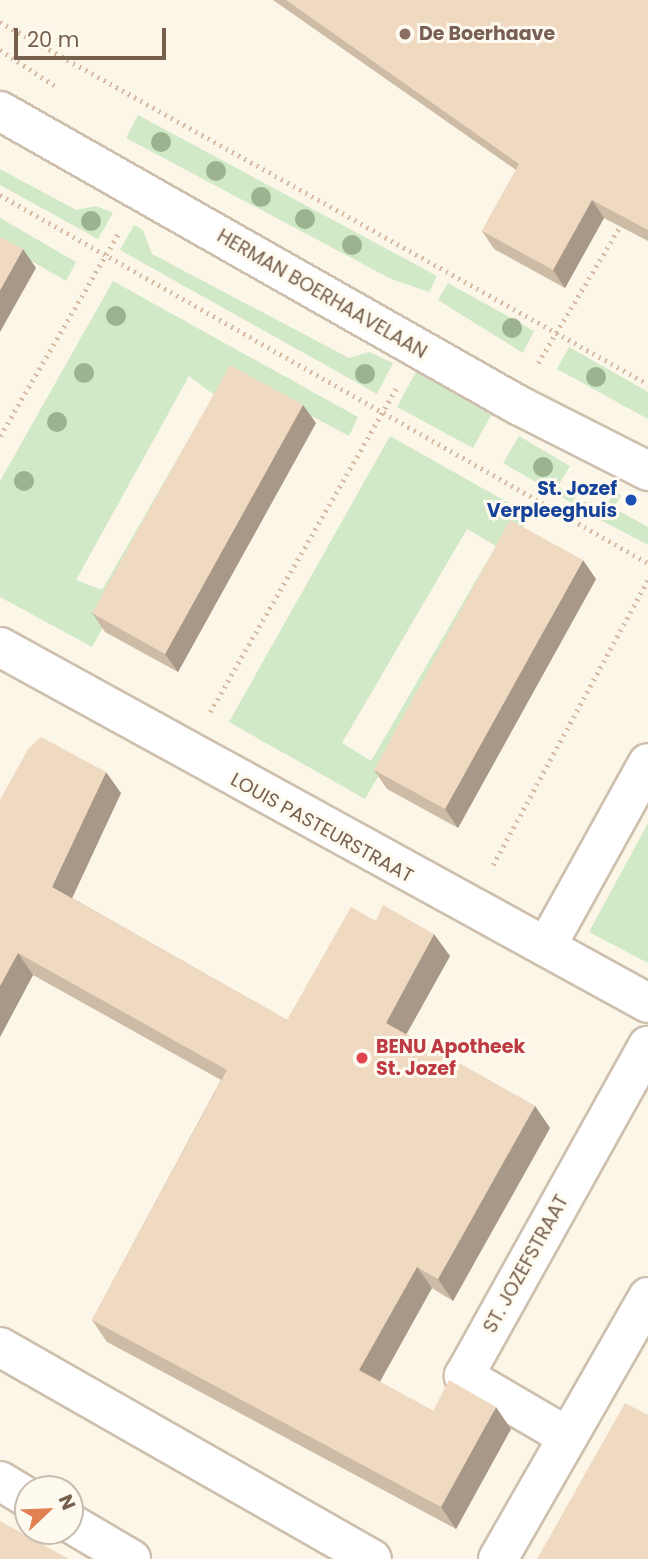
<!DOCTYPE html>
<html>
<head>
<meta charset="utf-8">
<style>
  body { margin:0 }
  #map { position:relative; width:648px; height:1559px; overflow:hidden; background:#fcf6e8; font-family:Poppins,sans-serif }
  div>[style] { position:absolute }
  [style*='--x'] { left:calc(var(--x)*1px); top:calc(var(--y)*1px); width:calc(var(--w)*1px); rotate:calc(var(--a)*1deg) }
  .green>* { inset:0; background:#d1e9c7 }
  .path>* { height:4.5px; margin-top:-2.25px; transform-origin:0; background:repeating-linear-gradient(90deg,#d6bca3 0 2px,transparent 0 7px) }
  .roads { filter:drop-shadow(2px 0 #cebfae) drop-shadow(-2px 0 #cebfae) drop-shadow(0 2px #cebfae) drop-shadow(0 -2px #cebfae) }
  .street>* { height:38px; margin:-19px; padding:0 19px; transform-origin:19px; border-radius:19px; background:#fff }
  .secondary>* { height:38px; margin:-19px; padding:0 19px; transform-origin:19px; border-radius:19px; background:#fff }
  .trees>* { width:20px; height:20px; margin:-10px; border-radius:50%; background:#9db28e }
  .wall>* { inset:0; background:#cebba6 }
  .shaded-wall>* { inset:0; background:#a89887 }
  .building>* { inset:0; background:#f0d9c1 }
  .dots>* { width:19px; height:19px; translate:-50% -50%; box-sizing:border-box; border:4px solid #fefaef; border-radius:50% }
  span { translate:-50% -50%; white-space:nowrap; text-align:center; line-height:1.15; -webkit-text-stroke:6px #fefaef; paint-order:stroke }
  .education-label { font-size:19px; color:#785e54; font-weight:700 }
  .left { translate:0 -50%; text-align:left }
  .street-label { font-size:19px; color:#765f4d }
  .transit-label { font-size:19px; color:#164399; font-weight:700 }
  .right { translate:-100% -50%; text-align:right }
  .health-label { font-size:19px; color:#be3a42; font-weight:700 }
  .north { position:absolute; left:14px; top:1475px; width:70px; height:70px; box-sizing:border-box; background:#fefaef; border:2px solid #c8bcae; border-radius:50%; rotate:67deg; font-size:19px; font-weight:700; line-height:28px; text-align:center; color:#765f4d }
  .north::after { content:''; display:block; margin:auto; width:24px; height:32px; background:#e18152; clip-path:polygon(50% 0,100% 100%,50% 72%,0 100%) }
  .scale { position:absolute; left:14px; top:28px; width:152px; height:32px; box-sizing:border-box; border:4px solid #765f4d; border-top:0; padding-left:9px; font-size:21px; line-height:24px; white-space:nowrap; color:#765f4d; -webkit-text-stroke:5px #fefaef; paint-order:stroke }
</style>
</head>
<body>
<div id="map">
  <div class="green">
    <i style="clip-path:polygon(138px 115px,437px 276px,429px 292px,391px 279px,126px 138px)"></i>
    <i style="clip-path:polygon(0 169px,76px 210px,96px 206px,113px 213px,98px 239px,0 185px)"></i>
    <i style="clip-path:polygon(0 218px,76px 262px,66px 281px,0 243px)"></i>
    <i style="clip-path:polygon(134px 225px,143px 230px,152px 254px,349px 358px,369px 352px,393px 363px,377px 394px,120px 250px)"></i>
    <i style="clip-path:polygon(evenodd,113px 281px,358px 417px,349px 436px,241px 378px,92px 647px,0 597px,0 481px,113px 281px,189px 376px,214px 395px,102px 590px,76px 580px,189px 376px)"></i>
    <i style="clip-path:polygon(448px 283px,534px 331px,523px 353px,438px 300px)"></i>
    <i style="clip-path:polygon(569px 347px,648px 392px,648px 419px,557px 369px)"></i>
    <i style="clip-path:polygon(418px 368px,494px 410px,473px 448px,397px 407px)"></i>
    <i style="clip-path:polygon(evenodd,390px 436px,530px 515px,365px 799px,229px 722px,390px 436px,467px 529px,496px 546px,371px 761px,342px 743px,467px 529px)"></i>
    <i style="clip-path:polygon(519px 436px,570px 466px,558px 486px,576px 497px,572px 503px,503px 463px)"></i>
    <i style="clip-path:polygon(614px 492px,621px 495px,614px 508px,648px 527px,648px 545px,580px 509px,584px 501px,604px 512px)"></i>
    <i style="clip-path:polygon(648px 823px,648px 963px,589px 932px)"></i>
  </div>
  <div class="path">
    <i style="--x:0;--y:22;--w:742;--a:29.19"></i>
    <i style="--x:0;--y:50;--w:68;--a:33"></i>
    <i style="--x:0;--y:195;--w:745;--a:29.59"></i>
    <i style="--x:538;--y:363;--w:163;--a:-59"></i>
    <i style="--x:0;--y:436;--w:236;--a:-59.7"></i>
    <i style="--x:210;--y:712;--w:373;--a:-60.1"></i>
    <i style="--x:493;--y:865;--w:324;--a:-61.5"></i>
  </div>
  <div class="roads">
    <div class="street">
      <i style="--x:0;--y:647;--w:739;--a:28.78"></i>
      <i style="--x:546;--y:947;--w:210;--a:-61"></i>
      <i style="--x:0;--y:1347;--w:428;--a:29.7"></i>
      <i style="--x:568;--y:1437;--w:121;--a:-149.6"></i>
      <i style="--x:464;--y:1376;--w:378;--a:-60.9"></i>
      <i style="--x:0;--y:1481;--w:33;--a:31"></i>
      <i style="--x:70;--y:1523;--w:71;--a:30.5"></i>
      <i style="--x:498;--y:1559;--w:302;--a:-60.2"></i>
    </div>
    <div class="secondary">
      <i style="--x:0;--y:111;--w:596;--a:29.58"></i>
      <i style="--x:518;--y:405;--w:146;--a:26.9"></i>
    </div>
  </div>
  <div class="trees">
    <i style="left:161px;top:142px"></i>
    <i style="left:216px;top:171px"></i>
    <i style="left:261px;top:197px"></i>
    <i style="left:305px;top:219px"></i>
    <i style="left:91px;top:221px"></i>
    <i style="left:352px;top:245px"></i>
    <i style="left:116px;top:316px"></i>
    <i style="left:512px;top:328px"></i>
    <i style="left:84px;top:373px"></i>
    <i style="left:365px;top:374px"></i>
    <i style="left:596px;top:377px"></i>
    <i style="left:57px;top:422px"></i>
    <i style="left:543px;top:467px"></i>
    <i style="left:24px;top:481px"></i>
  </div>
  <div class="wall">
    <i style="clip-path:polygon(273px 0,648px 0,648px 241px,604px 218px,565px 288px,494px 249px,482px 231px,516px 170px)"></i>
    <i style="clip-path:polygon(303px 405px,316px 423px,178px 672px,105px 632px,92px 613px)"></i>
    <i style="clip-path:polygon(596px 579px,458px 828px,387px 789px,374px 770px)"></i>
    <i style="clip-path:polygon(121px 793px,72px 898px,287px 1020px,376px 921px,450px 956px,406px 1034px,535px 1106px,550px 1128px,453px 1301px,432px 1288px,380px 1382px,433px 1411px,511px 1429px,456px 1529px,107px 1342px,92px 1320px,221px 1080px,33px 975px,0 1037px,0 800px)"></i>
  </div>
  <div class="shaded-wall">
    <i style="clip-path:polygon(592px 200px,604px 218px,565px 288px,553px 270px)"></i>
    <i style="clip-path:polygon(23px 249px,36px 268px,0 332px,0 290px)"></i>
    <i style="clip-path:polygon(303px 405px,316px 423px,178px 672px,165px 654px)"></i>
    <i style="clip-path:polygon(583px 560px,596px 579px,458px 828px,445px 809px)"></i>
    <i style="clip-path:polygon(106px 772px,121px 793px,67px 909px,52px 887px)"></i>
    <i style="clip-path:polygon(434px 934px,450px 956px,401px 1044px,386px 1023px)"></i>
    <i style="clip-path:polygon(18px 953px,33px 975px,0 1037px,0 986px)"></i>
    <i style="clip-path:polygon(535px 1106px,550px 1128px,453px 1301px,438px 1279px)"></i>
    <i style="clip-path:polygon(417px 1267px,432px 1288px,374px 1392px,359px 1370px)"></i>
    <i style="clip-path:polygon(496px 1407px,511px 1429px,456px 1529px,441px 1507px)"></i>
  </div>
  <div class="building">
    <i style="clip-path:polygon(286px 0,648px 0,648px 230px,592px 200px,553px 270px,482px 231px,519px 164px)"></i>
    <i style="clip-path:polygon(0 237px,23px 249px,0 290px)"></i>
    <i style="clip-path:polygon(230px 365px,303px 405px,165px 654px,92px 613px)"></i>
    <i style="clip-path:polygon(510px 520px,583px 560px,445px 809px,374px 770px)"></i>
    <i style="clip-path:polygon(41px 737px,106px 772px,52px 887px,287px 1020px,351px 907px,376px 921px,383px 905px,434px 934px,386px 1023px,535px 1106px,438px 1279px,417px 1267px,359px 1370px,433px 1411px,449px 1380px,496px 1407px,441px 1507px,92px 1320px,227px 1070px,18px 953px,0 986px,0 800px,28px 749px)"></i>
    <i style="clip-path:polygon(625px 1403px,648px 1415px,648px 1559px,537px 1559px)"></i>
    <i style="clip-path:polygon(0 1521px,69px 1559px,0 1559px)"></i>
  </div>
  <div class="dots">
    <i style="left:405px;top:34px;background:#8d6e63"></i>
    <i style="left:631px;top:500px;background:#1a4fb4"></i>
    <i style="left:362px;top:1058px;background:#e0444e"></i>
  </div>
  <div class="education-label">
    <span class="left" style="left:419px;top:34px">De Boerhaave</span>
  </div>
  <div class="street-label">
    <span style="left:322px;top:294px;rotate:30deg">HERMAN BOERHAAVELAAN</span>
    <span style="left:322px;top:828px;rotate:29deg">LOUIS PASTEURSTRAAT</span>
    <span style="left:526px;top:1264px;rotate:-61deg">ST. JOZEFSTRAAT</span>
  </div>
  <div class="transit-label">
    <span class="right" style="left:617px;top:500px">St. Jozef<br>Verpleeghuis</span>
  </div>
  <div class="health-label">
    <span class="left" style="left:376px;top:1058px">BENU Apotheek<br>St. Jozef</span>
  </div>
  <div class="north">N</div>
  <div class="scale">20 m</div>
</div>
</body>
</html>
